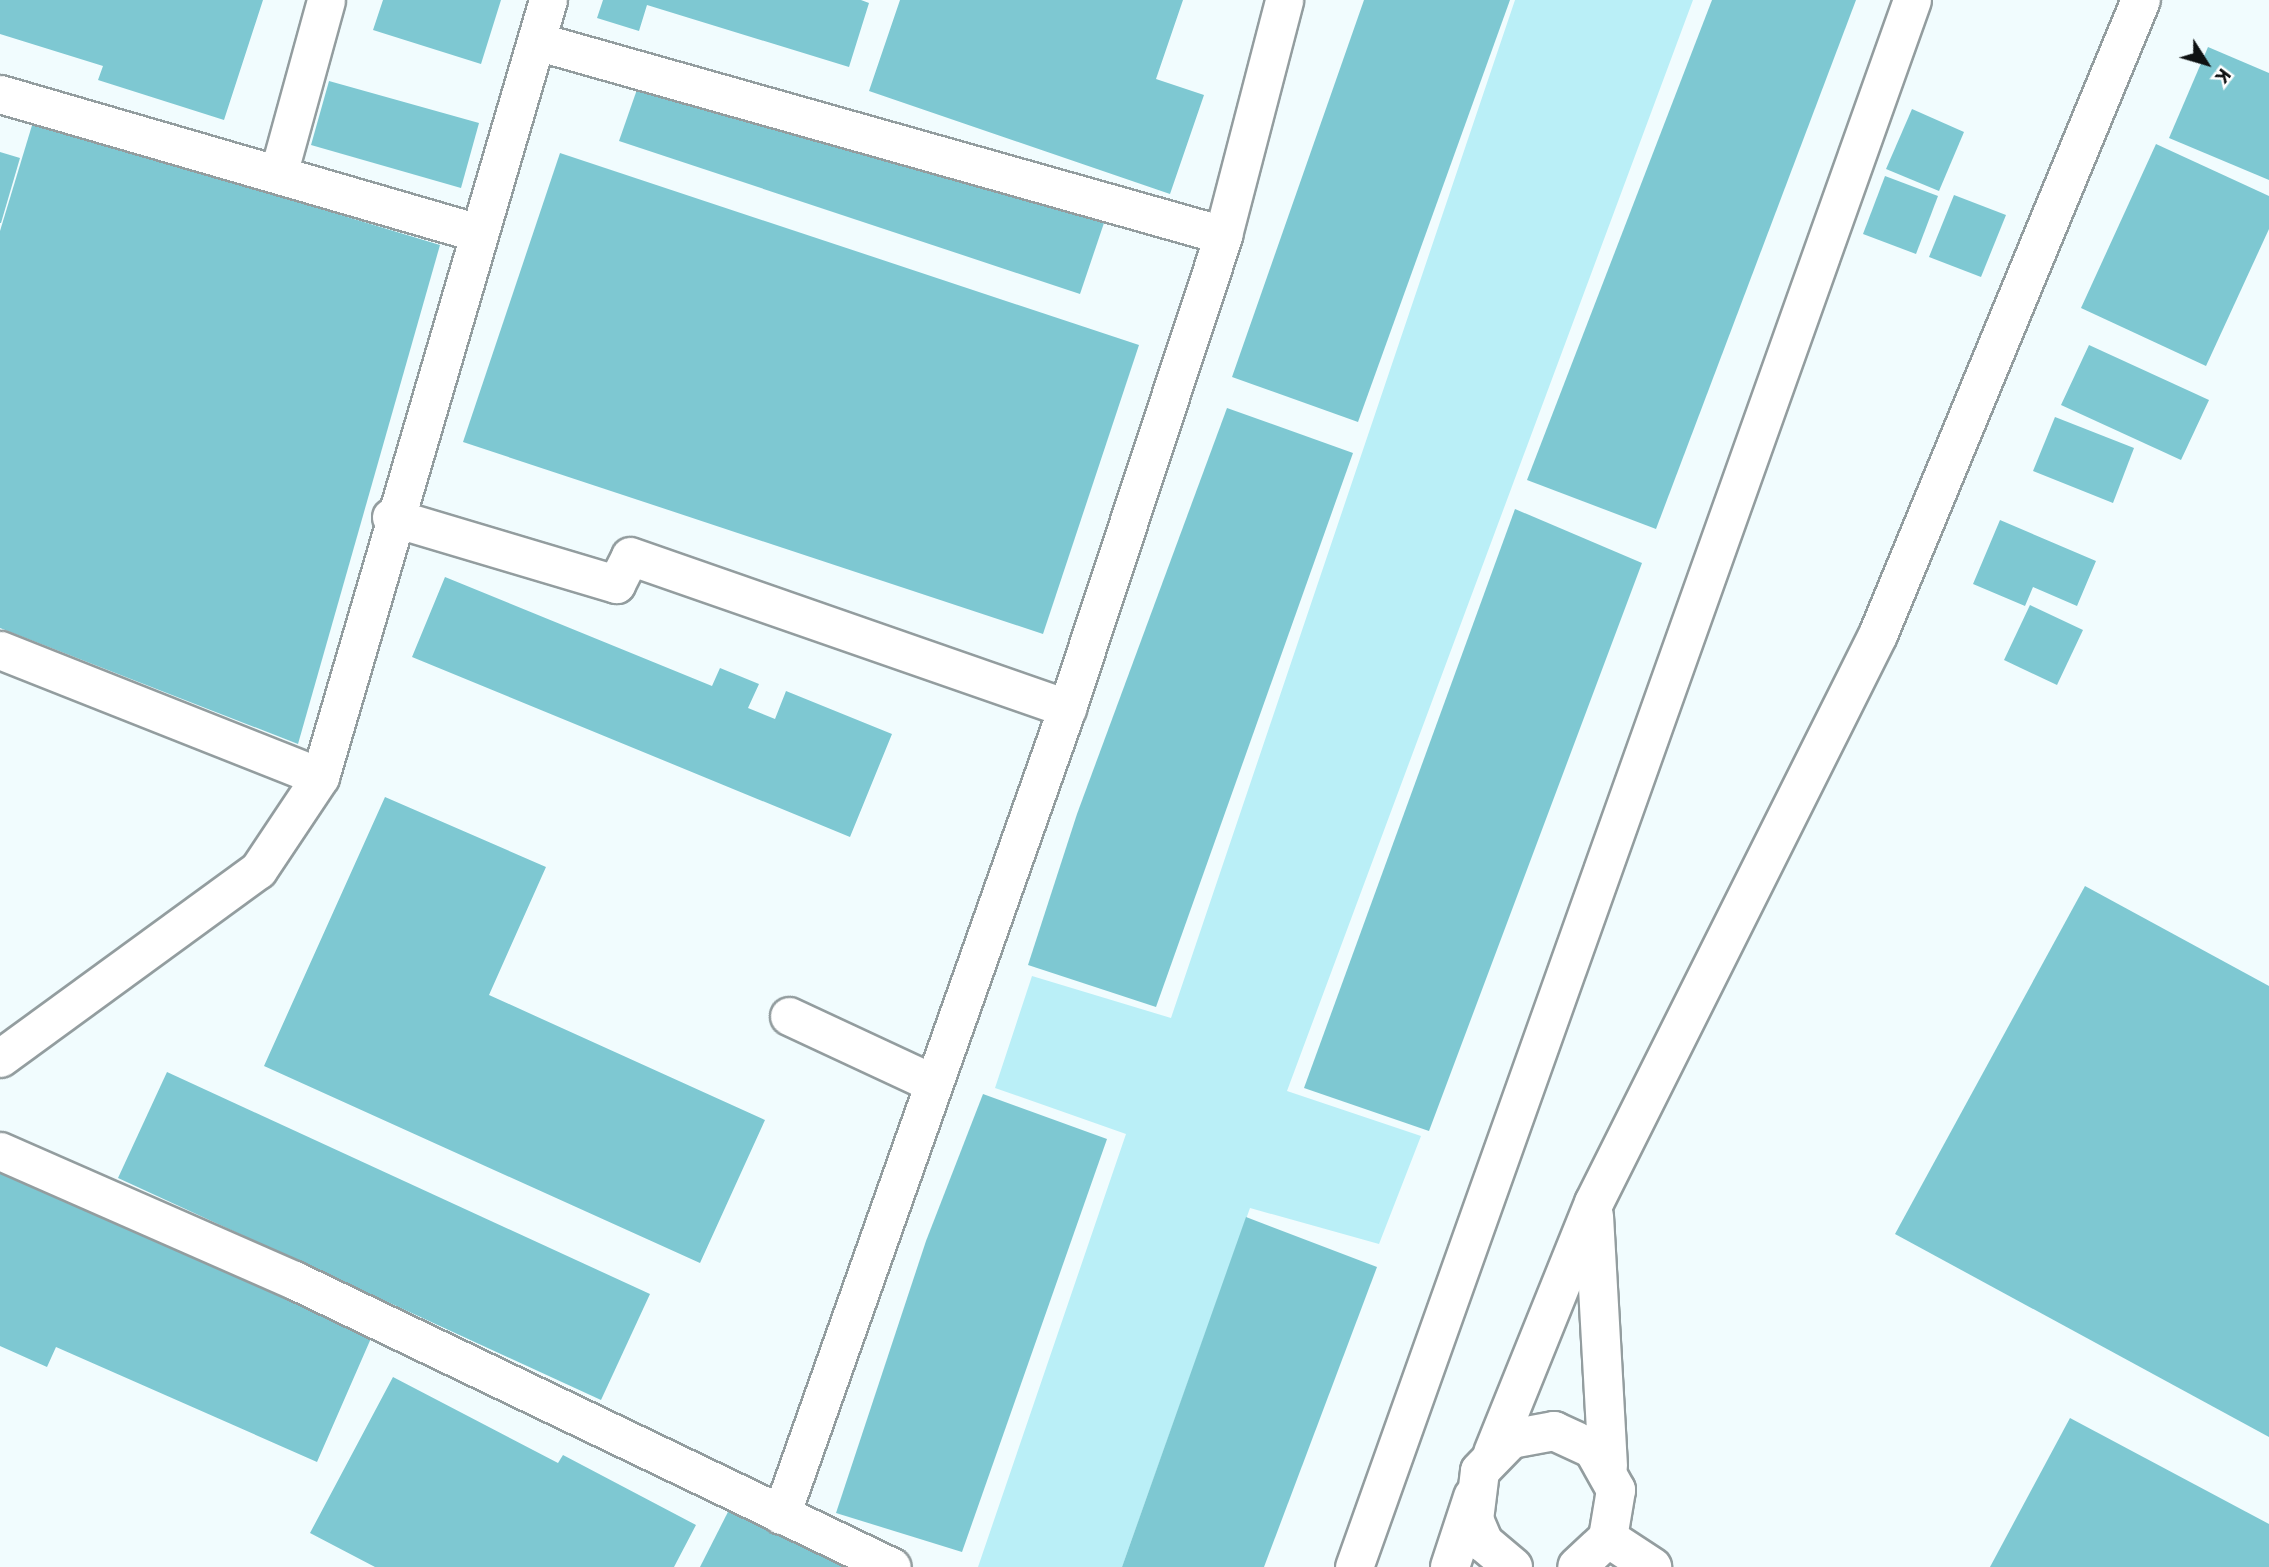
<!DOCTYPE html>
<html>
<head>
<meta charset="utf-8">
<style>
  body { margin:0 }
  #map { position:relative; width:2269px; height:1567px; overflow:hidden; background:#f1fcfe; font-family:Roboto,sans-serif }
  div>[style] { position:absolute }
  [style*='--x'] { left:calc(var(--x)*1px); top:calc(var(--y)*1px); width:calc(var(--w)*1px); rotate:calc(var(--a)*1deg) }
  .green>* { inset:0; background:#baeff7 }
  .building>* { inset:0; background:#7ec8d2 }
  .roads { filter:drop-shadow(2px 0 #939d9f) drop-shadow(-2px 0 #939d9f) drop-shadow(0 2px #939d9f) drop-shadow(0 -2px #939d9f) }
  .minor>* { height:37px; margin:-18.5px; padding:0 18.5px; transform-origin:18.5px; border-radius:18.5px; background:#fff }
  .tertiary>* { height:38px; margin:-19px; padding:0 19px; transform-origin:19px; border-radius:19px; background:#fff }
  span { translate:-50% -50%; white-space:nowrap; text-align:center; line-height:1.15; -webkit-text-stroke:5px #fff; paint-order:stroke }
  .north { position:absolute; left:2171px; top:28px; width:70px; height:70px; -webkit-text-stroke:5px #fff; paint-order:stroke; rotate:127deg; font-size:19px; font-weight:700; line-height:28px; text-align:center; color:#0e1112 }
  .north::after { content:''; display:block; margin:auto; width:24px; height:32px; background:#0e1112; clip-path:polygon(50% 0,100% 100%,50% 72%,0 100%) }
</style>
</head>
<body>
<div id="map">
  <div class="green">
    <i style="clip-path:polygon(1515px 0,1693px 0,1287px 1091px,1421px 1136px,1379px 1244px,1250px 1208px,1122px 1567px,978px 1567px,1126px 1134px,995px 1088px,1032px 976px,1171px 1018px)"></i>
  </div>
  <div class="building">
    <i style="clip-path:polygon(0 0,263px 0,224px 120px,98px 80px,103px 66px,0 34px)"></i>
    <i style="clip-path:polygon(383px 0,501px 0,481px 64px,373px 30px)"></i>
    <i style="clip-path:polygon(603px 0,861px 0,869px 3px,849px 67px,647px 5px,639px 31px,597px 18px)"></i>
    <i style="clip-path:polygon(900px 0,1183px 0,1156px 79px,1204px 95px,1170px 194px,869px 91px)"></i>
    <i style="clip-path:polygon(1364px 0,1510px 0,1358px 422px,1232px 377px)"></i>
    <i style="clip-path:polygon(1712px 0,1856px 0,1656px 529px,1527px 480px)"></i>
    <i style="clip-path:polygon(2208px 47px,2269px 73px,2269px 180px,2169px 138px)"></i>
    <i style="clip-path:polygon(641px 78px,1105px 220px,1080px 294px,619px 141px)"></i>
    <i style="clip-path:polygon(329px 81px,479px 123px,461px 188px,311px 145px)"></i>
    <i style="clip-path:polygon(1912px 109px,1964px 132px,1939px 191px,1886px 169px)"></i>
    <i style="clip-path:polygon(33px 122px,440px 245px,298px 744px,0 628px,0 231px)"></i>
    <i style="clip-path:polygon(2156px 144px,2269px 196px,2269px 229px,2206px 366px,2081px 308px)"></i>
    <i style="clip-path:polygon(0 152px,20px 158px,1px 223px,0 223px)"></i>
    <i style="clip-path:polygon(560px 153px,1139px 345px,1043px 634px,463px 442px)"></i>
    <i style="clip-path:polygon(1885px 176px,1938px 196px,1916px 254px,1863px 234px)"></i>
    <i style="clip-path:polygon(1954px 195px,2006px 215px,1981px 277px,1929px 257px)"></i>
    <i style="clip-path:polygon(2089px 345px,2209px 400px,2181px 460px,2061px 405px)"></i>
    <i style="clip-path:polygon(1227px 408px,1353px 453px,1156px 1007px,1028px 965px,1077px 814px)"></i>
    <i style="clip-path:polygon(2055px 417px,2134px 448px,2113px 503px,2033px 471px)"></i>
    <i style="clip-path:polygon(1515px 509px,1642px 563px,1429px 1131px,1304px 1088px)"></i>
    <i style="clip-path:polygon(2000px 520px,2096px 561px,2077px 606px,2033px 587px,2025px 606px,1973px 584px)"></i>
    <i style="clip-path:polygon(445px 577px,712px 686px,720px 668px,759px 684px,748px 708px,775px 719px,786px 691px,892px 734px,850px 837px,412px 657px)"></i>
    <i style="clip-path:polygon(2030px 605px,2083px 630px,2057px 685px,2004px 660px)"></i>
    <i style="clip-path:polygon(385px 797px,546px 867px,489px 995px,765px 1120px,700px 1263px,264px 1066px)"></i>
    <i style="clip-path:polygon(2085px 886px,2269px 986px,2269px 1437px,1895px 1234px)"></i>
    <i style="clip-path:polygon(167px 1072px,650px 1294px,601px 1400px,118px 1178px)"></i>
    <i style="clip-path:polygon(983px 1094px,1107px 1139px,962px 1552px,836px 1513px,926px 1241px)"></i>
    <i style="clip-path:polygon(0 1171px,372px 1336px,317px 1462px,56px 1347px,47px 1367px,0 1346px)"></i>
    <i style="clip-path:polygon(1246px 1217px,1377px 1267px,1264px 1567px,1122px 1567px)"></i>
    <i style="clip-path:polygon(393px 1377px,558px 1463px,563px 1455px,696px 1525px,674px 1567px,375px 1567px,310px 1533px)"></i>
    <i style="clip-path:polygon(2070px 1418px,2269px 1524px,2269px 1567px,1990px 1567px)"></i>
    <i style="clip-path:polygon(732px 1504px,863px 1567px,700px 1567px)"></i>
  </div>
  <div class="roads">
    <div class="minor">
      <i style="--x:536;--y:41;--w:714;--a:15.77"></i>
      <i style="--x:0;--y:94;--w:498;--a:16.2"></i>
      <i style="--x:279;--y:171;--w:177;--a:-74.6"></i>
      <i style="--x:391;--y:517;--w:235;--a:16.6"></i>
      <i style="--x:616;--y:584;--w:31;--a:-63"></i>
      <i style="--x:630;--y:556;--w:463;--a:19.2"></i>
      <i style="--x:0;--y:650;--w:344;--a:21.6"></i>
      <i style="--x:320;--y:777;--w:810;--a:-73.65"></i>
      <i style="--x:789;--y:1016;--w:159;--a:25"></i>
      <i style="--x:0;--y:1058;--w:319;--a:-36.1"></i>
      <i style="--x:258;--y:870;--w:112;--a:-56.3"></i>
      <i style="--x:0;--y:1151;--w:321;--a:23.7"></i>
      <i style="--x:294;--y:1280;--w:663;--a:25.64"></i>
      <i style="--x:781;--y:1515;--w:856;--a:-70.49"></i>
      <i style="--x:1067;--y:708;--w:498;--a:-71.7"></i>
      <i style="--x:1223;--y:235;--w:243;--a:-75.4"></i>
      <i style="--x:1354;--y:1567;--w:1663;--a:-70.4"></i>
    </div>
    <div class="tertiary">
      <i style="--x:1594;--y:1216;--w:250;--a:86.8"></i>
      <i style="--x:1493;--y:1453;--w:270;--a:-68"></i>
      <i style="--x:1594;--y:1203;--w:635;--a:-63.43"></i>
      <i style="--x:1878;--y:635;--w:687;--a:-67.5"></i>
      <i style="--x:1608;--y:1538;--w:53;--a:33.4"></i>
      <i style="--x:1450;--y:1567;--w:74;--a:-71.8"></i>
      <i style="--x:1513;--y:1567;--w:38;--a:-140"></i>
      <i style="--x:1484;--y:1543;--w:25;--a:-113"></i>
      <i style="--x:1474;--y:1520;--w:49;--a:-83"></i>
      <i style="--x:1480;--y:1471;--w:45;--a:-45.9"></i>
      <i style="--x:1511;--y:1439;--w:44;--a:-10.5"></i>
      <i style="--x:1554;--y:1431;--w:43;--a:24.8"></i>
      <i style="--x:1593;--y:1449;--w:47;--a:60.7"></i>
      <i style="--x:1616;--y:1490;--w:49;--a:99.5"></i>
      <i style="--x:1608;--y:1538;--w:42;--a:136.9"></i>
    </div>
  </div>
  <div class="north">K</div>
</div>
</body>
</html>
